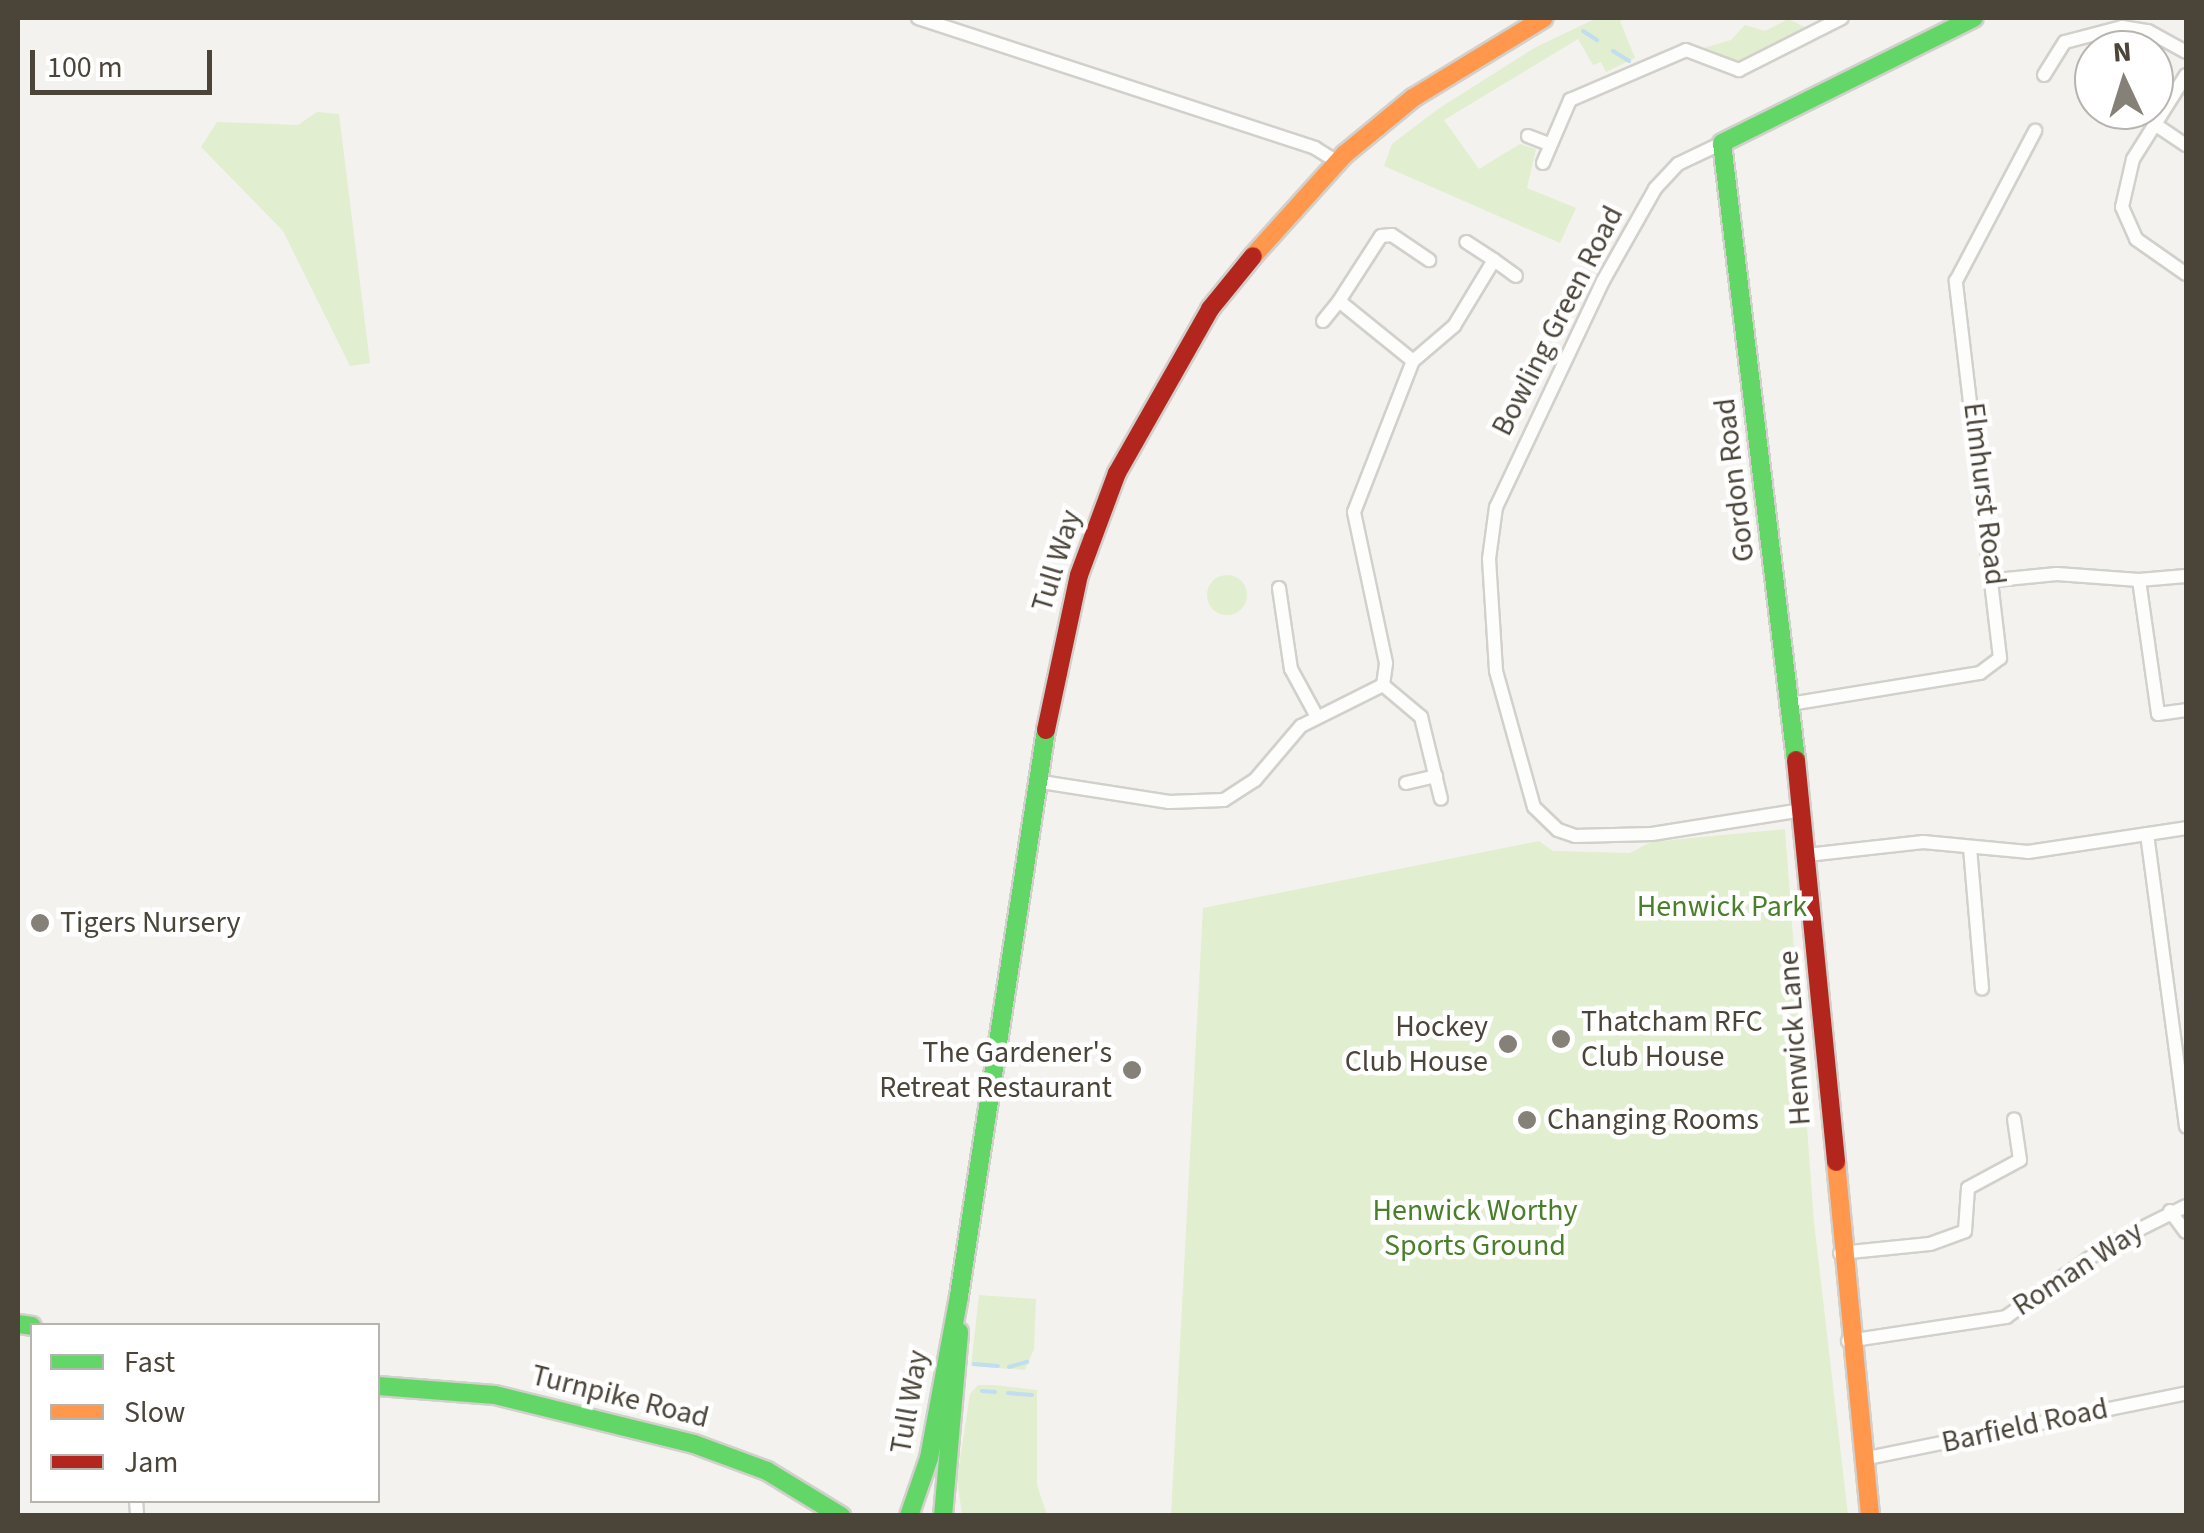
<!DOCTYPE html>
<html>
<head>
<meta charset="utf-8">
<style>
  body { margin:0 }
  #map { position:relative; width:2204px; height:1533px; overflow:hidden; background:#f4f2ee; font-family:"Source Sans 3",sans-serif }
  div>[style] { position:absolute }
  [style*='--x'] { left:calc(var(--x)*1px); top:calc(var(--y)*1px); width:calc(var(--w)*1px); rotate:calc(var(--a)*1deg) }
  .green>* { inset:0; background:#e1eecf }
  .round { border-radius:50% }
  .stream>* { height:4px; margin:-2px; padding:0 2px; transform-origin:2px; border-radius:2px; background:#c0ddf1 }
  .roads { filter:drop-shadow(2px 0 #d2d0cb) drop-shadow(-2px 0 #d2d0cb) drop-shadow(0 2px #d2d0cb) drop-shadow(0 -2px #d2d0cb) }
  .street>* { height:12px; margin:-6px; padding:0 6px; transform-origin:6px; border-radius:6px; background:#fdfdfc }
  .fast>* { height:18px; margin:-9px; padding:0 9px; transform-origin:9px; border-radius:9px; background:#63d668 }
  .slow>* { height:18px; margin:-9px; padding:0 9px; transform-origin:9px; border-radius:9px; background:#ff974d }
  .jam>* { height:18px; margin:-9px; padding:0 9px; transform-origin:9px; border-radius:9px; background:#b3261e }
  .dots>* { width:28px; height:28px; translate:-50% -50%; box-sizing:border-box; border:5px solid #fff; border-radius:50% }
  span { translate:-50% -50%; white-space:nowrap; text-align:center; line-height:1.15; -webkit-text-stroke:9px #fff; paint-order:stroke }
  .street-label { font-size:30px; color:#4b4439 }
  .park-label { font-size:30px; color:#4a7f2a }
  .poi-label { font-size:30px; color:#4b4439 }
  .left { translate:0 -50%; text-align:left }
  .right { translate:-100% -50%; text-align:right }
  .frame { position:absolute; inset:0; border:20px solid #4b4439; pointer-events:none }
  .legend { position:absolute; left:30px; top:1323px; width:350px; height:180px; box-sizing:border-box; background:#fff; border:2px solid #b7b4b0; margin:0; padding:12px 18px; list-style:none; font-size:30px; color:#4b4439 }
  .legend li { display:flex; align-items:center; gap:20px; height:50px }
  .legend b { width:50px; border:2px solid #b7b4b0 }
  .north { position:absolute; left:2074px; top:30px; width:100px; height:100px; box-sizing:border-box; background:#fff; border:2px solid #b7b4b0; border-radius:50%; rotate:356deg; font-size:28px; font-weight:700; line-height:40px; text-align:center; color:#4b4439 }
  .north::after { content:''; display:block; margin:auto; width:35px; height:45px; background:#868178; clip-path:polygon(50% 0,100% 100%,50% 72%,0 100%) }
  .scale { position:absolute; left:30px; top:50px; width:182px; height:45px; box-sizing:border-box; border:5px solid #4b4439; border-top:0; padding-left:12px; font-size:30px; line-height:35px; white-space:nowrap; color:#4b4439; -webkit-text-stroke:8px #fff; paint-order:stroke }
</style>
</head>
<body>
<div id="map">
  <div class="green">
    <i style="clip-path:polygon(1597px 18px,1626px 18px,1620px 21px,1635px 58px,1606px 72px,1601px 62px,1593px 65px,1578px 39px,1444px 120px,1479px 169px,1520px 144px,1536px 149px,1527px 188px,1576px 208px,1560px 243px,1384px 166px,1392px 144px,1438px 109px,1536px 47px)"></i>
    <i style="clip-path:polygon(1788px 19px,1809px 29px,1740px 63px,1704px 48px,1731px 40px,1745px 25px,1765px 31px)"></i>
    <i style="clip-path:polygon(317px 112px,339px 114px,370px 363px,350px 366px,283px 231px,201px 147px,217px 122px,298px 125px)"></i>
    <i class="round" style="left:1207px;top:575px;width:40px;height:40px"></i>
    <i style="clip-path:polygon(1785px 829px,1814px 1222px,1848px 1515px,1171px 1515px,1203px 908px,1539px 841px,1553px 851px,1630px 853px,1651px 842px)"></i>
    <i style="clip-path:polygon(979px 1295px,1036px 1299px,1034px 1349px,1025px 1370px,971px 1366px)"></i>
    <i style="clip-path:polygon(994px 1385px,1037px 1390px,1037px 1485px,1047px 1515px,962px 1515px,957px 1479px,970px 1394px,978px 1385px)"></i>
  </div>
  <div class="stream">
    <i style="--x:1583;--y:31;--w:17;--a:33"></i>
    <i style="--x:1613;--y:51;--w:19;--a:32"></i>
    <i style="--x:974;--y:1364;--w:24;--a:5"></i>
    <i style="--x:1009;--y:1367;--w:19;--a:-16"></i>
    <i style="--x:982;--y:1391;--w:13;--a:4"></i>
    <i style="--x:1008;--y:1393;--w:24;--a:5"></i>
  </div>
  <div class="roads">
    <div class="street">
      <i style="--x:918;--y:18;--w:418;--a:18.1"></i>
      <i style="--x:1315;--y:148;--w:26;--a:32"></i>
      <i style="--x:2044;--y:75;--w:39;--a:-58"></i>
      <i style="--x:2065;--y:42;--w:59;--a:-14.7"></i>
      <i style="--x:2122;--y:27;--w:26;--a:9"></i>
      <i style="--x:2148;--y:31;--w:43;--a:28.9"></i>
      <i style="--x:2186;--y:75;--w:99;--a:122.2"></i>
      <i style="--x:2133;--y:159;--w:49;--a:102.9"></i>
      <i style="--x:2122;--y:207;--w:35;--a:66"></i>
      <i style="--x:2136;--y:239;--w:61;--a:35"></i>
      <i style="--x:2156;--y:125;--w:36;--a:34"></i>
      <i style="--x:1528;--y:136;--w:22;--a:21"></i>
      <i style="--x:1722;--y:143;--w:49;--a:154.5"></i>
      <i style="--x:1678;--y:164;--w:34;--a:133"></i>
      <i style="--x:1655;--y:189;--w:106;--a:119.5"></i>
      <i style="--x:1603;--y:281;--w:250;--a:115.3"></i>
      <i style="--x:1496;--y:507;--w:52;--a:97.7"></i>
      <i style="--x:1489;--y:559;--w:112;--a:86.4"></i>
      <i style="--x:1496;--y:671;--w:141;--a:74.4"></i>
      <i style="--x:1534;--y:807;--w:33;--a:44"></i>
      <i style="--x:1558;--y:830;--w:18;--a:19"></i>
      <i style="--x:1575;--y:836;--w:77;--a:-1.5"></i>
      <i style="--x:1652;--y:834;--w:152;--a:-9.1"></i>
      <i style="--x:1543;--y:163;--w:69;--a:-66.8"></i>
      <i style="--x:1570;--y:100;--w:126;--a:-23.3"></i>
      <i style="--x:1686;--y:50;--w:57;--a:20.7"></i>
      <i style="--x:1739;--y:70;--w:115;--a:-26.8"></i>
      <i style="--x:1494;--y:260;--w:27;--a:36"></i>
      <i style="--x:1339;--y:301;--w:77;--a:-57.1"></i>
      <i style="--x:1381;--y:236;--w:11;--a:-5"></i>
      <i style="--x:1392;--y:235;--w:45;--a:34"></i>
      <i style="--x:1323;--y:321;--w:26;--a:-51"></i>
      <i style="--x:1339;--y:301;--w:95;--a:39"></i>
      <i style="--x:1996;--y:580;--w:61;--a:-5.6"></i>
      <i style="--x:2057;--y:574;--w:82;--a:4.2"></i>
      <i style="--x:2139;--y:580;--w:135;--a:81.9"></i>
      <i style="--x:2158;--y:714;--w:28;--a:-8"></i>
      <i style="--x:2139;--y:580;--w:47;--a:-4.9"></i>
      <i style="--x:1279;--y:588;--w:82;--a:81.6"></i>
      <i style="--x:1291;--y:669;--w:52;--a:61.5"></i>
      <i style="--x:1383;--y:685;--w:50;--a:40.1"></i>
      <i style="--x:1421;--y:717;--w:84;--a:76.3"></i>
      <i style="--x:1790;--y:704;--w:193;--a:-9.3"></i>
      <i style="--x:1980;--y:673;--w:25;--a:-37"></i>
      <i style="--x:2000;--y:658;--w:380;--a:-96.7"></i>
      <i style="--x:1956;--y:281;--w:170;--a:-62.2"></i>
      <i style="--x:1035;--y:781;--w:136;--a:8.9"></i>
      <i style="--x:1169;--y:802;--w:55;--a:-2.1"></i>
      <i style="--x:1224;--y:800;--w:37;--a:-33"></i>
      <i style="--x:1255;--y:780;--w:71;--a:-49.6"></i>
      <i style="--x:1301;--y:726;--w:92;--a:-26.6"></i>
      <i style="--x:1383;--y:685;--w:22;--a:-82"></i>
      <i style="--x:1386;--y:663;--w:154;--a:-102"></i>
      <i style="--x:1354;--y:512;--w:162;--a:-68.7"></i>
      <i style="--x:1413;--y:361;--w:54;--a:-40.5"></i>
      <i style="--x:1454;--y:326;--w:77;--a:-58.8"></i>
      <i style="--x:1494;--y:260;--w:33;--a:-147"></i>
      <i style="--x:1406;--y:783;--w:31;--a:-13"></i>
      <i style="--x:2147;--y:834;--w:295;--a:82.4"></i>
      <i style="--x:1970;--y:848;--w:141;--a:85.1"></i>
      <i style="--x:1807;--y:855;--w:117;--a:-6.4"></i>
      <i style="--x:1923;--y:842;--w:105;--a:5.4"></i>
      <i style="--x:2028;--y:852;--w:160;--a:-8.6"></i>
      <i style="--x:2170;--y:1211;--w:26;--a:53"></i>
      <i style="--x:1840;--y:1253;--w:90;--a:-5.7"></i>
      <i style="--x:1930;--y:1244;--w:37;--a:-20"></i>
      <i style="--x:1965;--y:1231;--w:43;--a:-86"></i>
      <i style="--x:1968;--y:1188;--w:59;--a:-28.3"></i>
      <i style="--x:2020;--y:1160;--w:41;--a:-98.3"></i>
      <i style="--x:1848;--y:1341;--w:160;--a:-8.6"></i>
      <i style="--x:2006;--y:1317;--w:125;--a:-35.2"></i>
      <i style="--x:2108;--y:1245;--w:87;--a:-26.6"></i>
      <i style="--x:1863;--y:1459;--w:330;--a:-11.5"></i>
      <i style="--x:136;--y:1500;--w:16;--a:86"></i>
    </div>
    <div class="fast">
      <i style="--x:1796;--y:760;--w:621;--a:-96.84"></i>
      <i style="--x:1722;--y:143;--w:281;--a:-26.4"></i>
      <i style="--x:18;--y:1324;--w:14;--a:8"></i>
      <i style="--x:378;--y:1386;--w:117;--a:4.4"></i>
      <i style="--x:495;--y:1395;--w:205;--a:13.8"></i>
      <i style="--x:694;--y:1444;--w:78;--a:20.3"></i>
      <i style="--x:767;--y:1471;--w:87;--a:31.3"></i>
      <i style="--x:909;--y:1516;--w:61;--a:-71"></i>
      <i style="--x:929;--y:1458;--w:165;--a:-79.5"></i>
      <i style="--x:959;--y:1296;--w:573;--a:-81.26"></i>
      <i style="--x:943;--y:1516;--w:185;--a:-85"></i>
    </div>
    <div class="slow">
      <i style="--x:1253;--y:256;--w:137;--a:-48"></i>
      <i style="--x:1345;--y:154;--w:88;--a:-39.5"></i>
      <i style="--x:1413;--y:98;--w:153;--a:-31.4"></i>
      <i style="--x:1836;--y:1162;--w:356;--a:84.5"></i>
    </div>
    <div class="jam">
      <i style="--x:1046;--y:730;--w:158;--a:-78"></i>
      <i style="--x:1079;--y:575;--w:109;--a:-69.6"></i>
      <i style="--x:1117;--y:473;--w:189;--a:-60.4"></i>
      <i style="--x:1210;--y:309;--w:68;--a:-50.9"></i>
      <i style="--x:1796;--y:760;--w:404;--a:84.3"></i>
    </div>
  </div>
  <div class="dots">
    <i style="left:40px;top:923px;background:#868178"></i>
    <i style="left:1561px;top:1039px;background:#868178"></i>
    <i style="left:1508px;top:1044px;background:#868178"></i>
    <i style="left:1132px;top:1070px;background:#868178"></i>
    <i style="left:1527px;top:1120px;background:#868178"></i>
  </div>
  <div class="street-label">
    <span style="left:1558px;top:321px;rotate:-63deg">Bowling Green Road</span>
    <span style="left:1735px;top:480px;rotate:-97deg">Gordon Road</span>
    <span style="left:1984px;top:494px;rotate:83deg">Elmhurst Road</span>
    <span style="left:1057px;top:561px;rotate:-73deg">Tull Way</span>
    <span style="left:1795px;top:1038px;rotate:-94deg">Henwick Lane</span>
    <span style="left:2078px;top:1269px;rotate:-33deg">Roman Way</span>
    <span style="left:620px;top:1397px;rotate:14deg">Turnpike Road</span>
    <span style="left:910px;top:1402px;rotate:-80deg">Tull Way</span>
    <span style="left:2025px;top:1426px;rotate:-12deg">Barfield Road</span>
  </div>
  <div class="park-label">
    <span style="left:1722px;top:907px">Henwick Park</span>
    <span style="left:1475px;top:1228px">Henwick Worthy<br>Sports Ground</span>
  </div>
  <div class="poi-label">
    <span class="left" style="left:60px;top:923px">Tigers Nursery</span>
    <span class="left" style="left:1581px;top:1039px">Thatcham RFC<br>Club House</span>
    <span class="right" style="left:1488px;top:1044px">Hockey<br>Club House</span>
    <span class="right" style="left:1112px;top:1070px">The Gardener's<br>Retreat Restaurant</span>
    <span class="left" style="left:1547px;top:1120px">Changing Rooms</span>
  </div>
  <div class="frame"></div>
  <ul class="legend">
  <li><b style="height:12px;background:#63d668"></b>Fast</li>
  <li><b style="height:12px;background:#ff974d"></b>Slow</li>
  <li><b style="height:12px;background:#b3261e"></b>Jam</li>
  </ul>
  <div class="north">N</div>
  <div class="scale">100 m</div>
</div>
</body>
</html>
